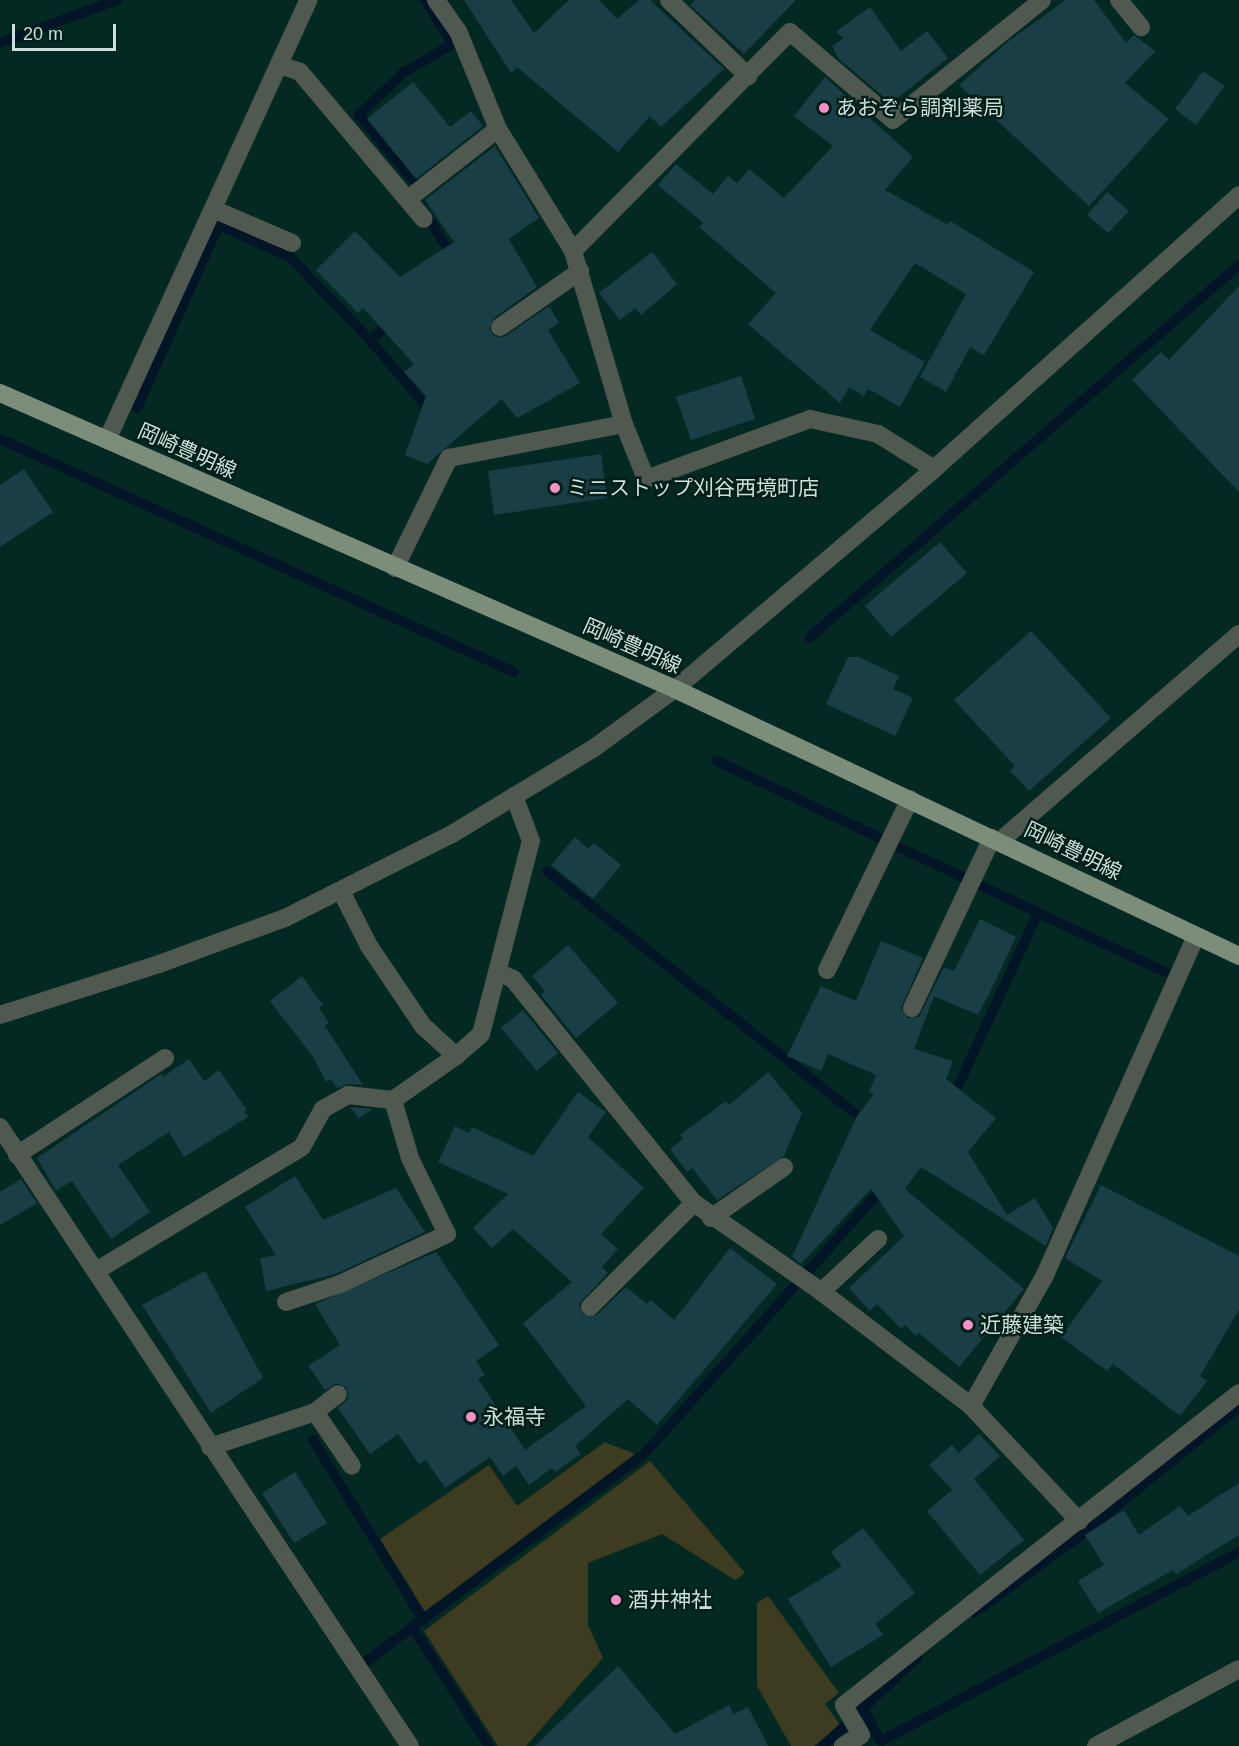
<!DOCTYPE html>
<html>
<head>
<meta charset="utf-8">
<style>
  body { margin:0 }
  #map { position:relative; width:1239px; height:1746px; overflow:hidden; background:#042922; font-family:Arial,"Noto Sans JP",sans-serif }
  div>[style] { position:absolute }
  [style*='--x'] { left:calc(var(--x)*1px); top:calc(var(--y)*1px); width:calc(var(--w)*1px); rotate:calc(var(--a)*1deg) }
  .green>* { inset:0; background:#3d3c20 }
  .stream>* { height:10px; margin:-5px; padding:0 5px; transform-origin:5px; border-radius:5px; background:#011527 }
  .building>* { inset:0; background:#1a3e45 }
  .minor>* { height:18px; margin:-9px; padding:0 9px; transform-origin:9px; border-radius:9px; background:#50594f }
  .major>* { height:18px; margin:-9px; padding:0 9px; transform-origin:9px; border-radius:9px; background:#7c8e7a }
  .dots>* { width:16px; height:16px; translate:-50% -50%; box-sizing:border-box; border:3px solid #001f19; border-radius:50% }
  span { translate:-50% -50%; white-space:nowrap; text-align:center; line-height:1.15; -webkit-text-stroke:5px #001f19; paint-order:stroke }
  .poi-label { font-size:21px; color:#ccdfd9 }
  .left { translate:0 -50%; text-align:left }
  .street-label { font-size:21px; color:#ccdfd9 }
  .scale { position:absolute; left:12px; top:24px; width:104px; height:27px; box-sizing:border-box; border:3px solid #ccdfd9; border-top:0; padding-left:8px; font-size:18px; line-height:21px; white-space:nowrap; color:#ccdfd9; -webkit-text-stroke:4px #001f19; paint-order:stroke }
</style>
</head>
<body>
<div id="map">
  <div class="green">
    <i style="clip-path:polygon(605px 1442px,635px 1454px,426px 1613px,380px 1539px,489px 1465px,517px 1506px)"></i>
    <i style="clip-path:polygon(650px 1461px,745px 1573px,735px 1580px,662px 1534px,588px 1563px,588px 1625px,603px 1658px,526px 1746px,498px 1746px,424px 1631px)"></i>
    <i style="clip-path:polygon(768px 1596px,839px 1693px,825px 1704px,841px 1726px,814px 1746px,791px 1746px,757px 1686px,757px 1603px)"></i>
  </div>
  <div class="stream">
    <i style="--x:0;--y:43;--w:125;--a:-20.2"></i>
    <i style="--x:413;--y:180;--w:85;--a:-129.7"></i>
    <i style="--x:359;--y:115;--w:62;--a:-43.7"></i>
    <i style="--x:404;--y:72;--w:56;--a:-29.7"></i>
    <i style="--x:453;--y:44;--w:52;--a:-122.5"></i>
    <i style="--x:428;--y:218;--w:49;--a:57.6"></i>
    <i style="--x:392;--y:322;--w:28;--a:141"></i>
    <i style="--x:370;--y:340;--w:94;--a:49.7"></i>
    <i style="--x:137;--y:408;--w:201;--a:-65.9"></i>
    <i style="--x:219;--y:225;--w:78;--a:24.3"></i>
    <i style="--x:290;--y:257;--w:115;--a:46.1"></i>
    <i style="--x:0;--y:439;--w:564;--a:24.39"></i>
    <i style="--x:809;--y:638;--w:569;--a:-40.94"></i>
    <i style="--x:717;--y:761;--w:355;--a:25.3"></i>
    <i style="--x:547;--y:871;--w:407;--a:38.2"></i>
    <i style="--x:952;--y:1099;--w:205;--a:-65.2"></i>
    <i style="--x:1038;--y:913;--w:140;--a:24.9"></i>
    <i style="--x:313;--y:1440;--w:212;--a:58.5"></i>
    <i style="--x:974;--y:1613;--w:131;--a:-36"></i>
    <i style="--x:1080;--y:1536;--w:205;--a:-39.1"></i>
    <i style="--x:413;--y:1628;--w:140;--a:57.2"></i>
    <i style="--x:367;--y:1661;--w:347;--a:-36.8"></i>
    <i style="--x:645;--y:1453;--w:358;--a:-48.1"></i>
    <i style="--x:862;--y:1706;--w:40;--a:62"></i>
    <i style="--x:881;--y:1741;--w:405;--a:-27.8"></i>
    <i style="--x:823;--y:1746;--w:129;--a:-43.1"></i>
  </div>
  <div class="building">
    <i style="clip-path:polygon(464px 0,511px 0,534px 33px,569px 0,599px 0,617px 19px,639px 0,650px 0,724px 69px,661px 127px,650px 116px,618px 152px,517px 67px,511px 73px)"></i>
    <i style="clip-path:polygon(695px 0,796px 0,744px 54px,690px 5px)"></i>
    <i style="clip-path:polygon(1066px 0,1094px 0,1126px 43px,1134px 35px,1155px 51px,1125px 83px,1169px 119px,1089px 206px,959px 85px,1010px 40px)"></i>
    <i style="clip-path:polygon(870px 7px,901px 51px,927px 31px,948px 58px,891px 103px,839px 59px,832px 46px,844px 38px,836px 32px)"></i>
    <i style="clip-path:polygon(1203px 71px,1225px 86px,1196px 125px,1175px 109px)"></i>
    <i style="clip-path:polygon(825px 77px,913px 157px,885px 190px,948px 225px,950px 221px,1034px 272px,984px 355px,970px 347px,946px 392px,920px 377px,966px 294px,915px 263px,870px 330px,925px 362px,900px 407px,868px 389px,864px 396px,849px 387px,840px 403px,748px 324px,776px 293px,699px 227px,703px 223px,658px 185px,676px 164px,713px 194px,728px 176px,737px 183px,749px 169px,784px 198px,833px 146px,794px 116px)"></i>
    <i style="clip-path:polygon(413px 82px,450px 127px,471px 111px,483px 126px,416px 179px,367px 119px)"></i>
    <i style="clip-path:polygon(495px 146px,539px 218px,509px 239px,537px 287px,494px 318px,489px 329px,495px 337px,506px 336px,549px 306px,559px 323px,548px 330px,580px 383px,517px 418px,502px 399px,427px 464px,405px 455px,426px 396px,404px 372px,414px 364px,363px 308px,358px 313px,316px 270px,355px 231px,400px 277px,454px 242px,425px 200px)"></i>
    <i style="clip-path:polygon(1107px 192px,1129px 211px,1108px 233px,1087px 215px)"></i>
    <i style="clip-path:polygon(652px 252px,677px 284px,641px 315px,635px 308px,620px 320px,599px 293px)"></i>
    <i style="clip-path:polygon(1239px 286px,1239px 492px,1132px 380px,1161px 352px,1169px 360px)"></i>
    <i style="clip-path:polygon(741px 376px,755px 419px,691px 440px,676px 397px)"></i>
    <i style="clip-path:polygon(601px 454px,607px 498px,494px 515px,488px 471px)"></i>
    <i style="clip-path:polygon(24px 469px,53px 512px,0 547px,0 485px)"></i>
    <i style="clip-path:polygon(940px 542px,967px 573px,891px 637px,865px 606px)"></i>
    <i style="clip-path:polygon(1031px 631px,1111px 718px,1029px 791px,1010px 771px,1015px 766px,954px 700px)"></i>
    <i style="clip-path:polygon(848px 657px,859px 657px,899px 676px,893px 689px,913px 698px,895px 736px,826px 704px)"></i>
    <i style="clip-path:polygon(575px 837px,588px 849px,594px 843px,621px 865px,593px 899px,551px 865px)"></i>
    <i style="clip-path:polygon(980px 919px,1016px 937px,992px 988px,978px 1015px,934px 996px,914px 1049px,953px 1061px,946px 1079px,996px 1118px,968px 1152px,1007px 1215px,1035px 1198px,1053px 1228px,1046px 1246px,921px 1167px,905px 1189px,1024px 1289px,959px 1367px,919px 1333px,916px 1336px,905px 1325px,901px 1329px,877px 1304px,870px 1311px,849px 1288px,904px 1236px,871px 1189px,801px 1264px,792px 1257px,857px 1116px,874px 1094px,869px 1092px,876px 1075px,828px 1054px,821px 1071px,787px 1056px,821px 986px,856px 1001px,881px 941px,923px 958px,901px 1008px,908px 1018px,919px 1017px,944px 967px,954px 971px)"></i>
    <i style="clip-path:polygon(568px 945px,618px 1003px,576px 1038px,541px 995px,545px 991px,532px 976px)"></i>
    <i style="clip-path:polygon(302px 976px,323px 1005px,319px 1008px,329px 1023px,325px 1026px,363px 1085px,349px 1084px,337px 1088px,330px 1079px,326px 1082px,314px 1058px,270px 1001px)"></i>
    <i style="clip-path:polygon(523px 1010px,558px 1053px,537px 1071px,501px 1028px)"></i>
    <i style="clip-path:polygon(189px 1059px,204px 1081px,219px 1070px,247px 1110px,244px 1112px,248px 1117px,184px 1157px,169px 1132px,118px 1165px,150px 1212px,111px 1239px,72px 1181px,56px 1191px,37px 1158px,161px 1074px,163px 1077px)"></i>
    <i style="clip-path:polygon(768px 1072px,802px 1113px,784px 1156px,717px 1200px,692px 1168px,687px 1172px,670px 1149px,683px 1139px,680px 1135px,726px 1101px,729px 1105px)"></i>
    <i style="clip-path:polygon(578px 1092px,606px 1112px,588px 1137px,644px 1188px,601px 1234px,618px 1249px,602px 1267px,608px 1273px,579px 1304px,583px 1315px,597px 1315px,626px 1287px,647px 1304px,651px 1300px,674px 1320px,730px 1248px,777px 1284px,657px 1425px,628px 1399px,575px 1446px,581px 1454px,555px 1472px,552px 1468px,529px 1485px,516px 1466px,503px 1476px,490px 1457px,445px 1488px,426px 1460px,419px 1464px,398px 1434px,370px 1454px,338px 1408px,348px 1399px,347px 1388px,337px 1383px,325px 1390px,317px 1378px,308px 1366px,340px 1345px,315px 1304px,436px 1252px,499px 1345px,476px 1361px,485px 1375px,478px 1379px,525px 1450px,586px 1406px,523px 1323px,572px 1282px,513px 1229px,492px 1248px,473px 1228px,508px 1194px,438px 1162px,455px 1126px,469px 1133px,472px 1127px,533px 1156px)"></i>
    <i style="clip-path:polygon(350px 1107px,373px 1109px,359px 1118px)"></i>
    <i style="clip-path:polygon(295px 1176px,323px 1220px,396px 1188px,425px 1232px,336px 1274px,266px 1291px,260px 1258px,276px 1255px,245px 1207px)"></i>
    <i style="clip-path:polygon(21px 1179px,37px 1203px,0 1225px,0 1192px)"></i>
    <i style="clip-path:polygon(1101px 1185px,1239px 1256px,1239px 1310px,1200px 1376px,1207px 1381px,1180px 1416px,1113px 1364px,1107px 1371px,1061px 1337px,1102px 1281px,1065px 1258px)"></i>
    <i style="clip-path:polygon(205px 1271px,263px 1378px,211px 1413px,142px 1305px)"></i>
    <i style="clip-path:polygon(979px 1434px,1000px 1456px,974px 1479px,1024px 1540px,980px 1575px,927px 1511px,952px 1490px,929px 1465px,952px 1445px,959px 1453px)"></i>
    <i style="clip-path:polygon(295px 1472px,327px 1523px,294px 1543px,262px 1493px)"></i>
    <i style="clip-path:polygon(1239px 1483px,1239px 1535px,1176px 1574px,1173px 1570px,1098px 1613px,1078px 1581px,1104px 1565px,1085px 1535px,1124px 1510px,1139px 1535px,1180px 1506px,1188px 1516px)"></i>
    <i style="clip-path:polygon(863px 1528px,915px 1593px,875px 1624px,883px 1635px,831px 1667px,788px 1599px,842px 1566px,831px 1552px)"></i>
    <i style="clip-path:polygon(618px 1666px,675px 1734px,729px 1705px,734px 1714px,748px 1707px,768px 1746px,535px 1746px)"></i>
  </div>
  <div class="minor">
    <i style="--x:436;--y:0;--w:38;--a:55"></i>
    <i style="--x:458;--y:31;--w:106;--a:67.8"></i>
    <i style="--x:498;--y:129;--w:143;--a:58.4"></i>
    <i style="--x:573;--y:251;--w:180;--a:73.6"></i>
    <i style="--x:669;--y:0;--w:110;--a:43.9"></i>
    <i style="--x:1119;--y:0;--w:35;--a:51"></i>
    <i style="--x:279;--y:65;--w:22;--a:18"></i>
    <i style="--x:300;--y:72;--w:192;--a:49.9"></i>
    <i style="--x:408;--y:199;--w:114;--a:-37.9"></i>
    <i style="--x:213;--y:209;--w:86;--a:23.3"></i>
    <i style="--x:573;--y:251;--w:308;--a:-45.3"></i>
    <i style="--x:790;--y:32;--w:135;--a:40.5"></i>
    <i style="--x:893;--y:120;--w:191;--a:-38.8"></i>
    <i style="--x:500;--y:327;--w:98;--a:-35"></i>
    <i style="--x:107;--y:440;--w:484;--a:-65.4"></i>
    <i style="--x:395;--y:568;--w:123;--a:-63.9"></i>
    <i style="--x:449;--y:458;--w:178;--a:-11"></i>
    <i style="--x:624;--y:424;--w:59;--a:68.2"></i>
    <i style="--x:646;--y:479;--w:175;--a:-20.1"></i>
    <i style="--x:810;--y:419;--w:70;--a:12.4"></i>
    <i style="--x:878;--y:434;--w:66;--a:32"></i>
    <i style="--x:1000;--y:841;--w:316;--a:-40.9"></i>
    <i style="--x:341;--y:891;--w:62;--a:63"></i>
    <i style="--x:369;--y:946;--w:97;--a:56"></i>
    <i style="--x:423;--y:1026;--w:45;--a:42.3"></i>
    <i style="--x:827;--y:970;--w:190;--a:-64.1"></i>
    <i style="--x:498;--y:972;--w:17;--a:25"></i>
    <i style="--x:513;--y:979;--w:288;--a:51.1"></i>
    <i style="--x:694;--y:1203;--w:152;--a:34.8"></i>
    <i style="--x:819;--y:1290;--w:191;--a:37.3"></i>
    <i style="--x:971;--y:1406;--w:158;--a:46.8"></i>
    <i style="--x:912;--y:1008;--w:188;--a:-64.8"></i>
    <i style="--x:0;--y:1015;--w:167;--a:-17.8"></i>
    <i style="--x:159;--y:964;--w:134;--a:-20.1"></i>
    <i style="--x:285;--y:918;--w:187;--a:-26.7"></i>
    <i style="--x:452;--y:834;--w:166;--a:-31.2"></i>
    <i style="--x:594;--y:748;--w:100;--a:-36.1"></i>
    <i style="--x:675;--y:689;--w:340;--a:-40.3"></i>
    <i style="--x:934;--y:469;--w:410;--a:-41.9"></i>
    <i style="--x:0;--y:1127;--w:742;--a:56.48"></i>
    <i style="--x:17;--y:1155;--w:177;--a:-33.2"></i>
    <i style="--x:711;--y:1218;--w:89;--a:-34.9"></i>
    <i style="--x:96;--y:1271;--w:240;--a:-31"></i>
    <i style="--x:302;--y:1147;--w:43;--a:-61.1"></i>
    <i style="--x:323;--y:1109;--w:29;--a:-29"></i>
    <i style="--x:348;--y:1095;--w:45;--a:6.3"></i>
    <i style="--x:393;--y:1100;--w:77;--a:-34.9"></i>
    <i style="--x:456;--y:1056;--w:33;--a:-41"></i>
    <i style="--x:481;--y:1034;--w:199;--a:-75.5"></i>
    <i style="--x:531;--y:841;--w:48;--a:-110.7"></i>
    <i style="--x:821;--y:1292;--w:78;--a:-42.9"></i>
    <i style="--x:286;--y:1302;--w:57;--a:-18.4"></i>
    <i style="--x:340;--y:1284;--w:118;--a:-25"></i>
    <i style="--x:447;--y:1234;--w:85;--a:-116"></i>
    <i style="--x:410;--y:1158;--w:60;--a:-106.3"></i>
    <i style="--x:590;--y:1307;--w:147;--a:-45"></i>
    <i style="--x:971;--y:1406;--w:150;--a:-60.5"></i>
    <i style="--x:1045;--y:1275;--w:371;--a:-66"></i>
    <i style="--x:315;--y:1412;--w:65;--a:55.6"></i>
    <i style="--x:210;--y:1447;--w:111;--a:-18.4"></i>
    <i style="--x:315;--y:1412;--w:29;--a:-38"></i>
    <i style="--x:843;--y:1746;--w:21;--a:-31"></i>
    <i style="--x:861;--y:1735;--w:34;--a:-120"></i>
    <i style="--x:844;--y:1705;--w:503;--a:-38.3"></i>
    <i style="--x:1096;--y:1746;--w:162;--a:-28.3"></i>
  </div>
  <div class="major">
    <i style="--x:0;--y:393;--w:737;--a:23.68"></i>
    <i style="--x:675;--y:689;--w:624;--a:25.33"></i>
  </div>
  <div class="dots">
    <i style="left:824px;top:108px;background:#fa8fc6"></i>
    <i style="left:555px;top:488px;background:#fa8fc6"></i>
    <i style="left:968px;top:1325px;background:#fa8fc6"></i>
    <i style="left:471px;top:1417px;background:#fa8fc6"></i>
    <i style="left:616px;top:1600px;background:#fa8fc6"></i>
  </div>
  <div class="poi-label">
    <span class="left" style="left:836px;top:108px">あおぞら調剤薬局</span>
    <span class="left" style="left:567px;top:488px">ミニストップ刈谷西境町店</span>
    <span class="left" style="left:980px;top:1325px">近藤建築</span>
    <span class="left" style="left:483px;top:1417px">永福寺</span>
    <span class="left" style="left:628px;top:1600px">酒井神社</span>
  </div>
  <div class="street-label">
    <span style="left:187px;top:451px;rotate:24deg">岡崎豊明線</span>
    <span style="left:632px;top:646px;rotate:24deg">岡崎豊明線</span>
    <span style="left:1073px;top:851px;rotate:26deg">岡崎豊明線</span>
  </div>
  <div class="scale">20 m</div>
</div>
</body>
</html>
